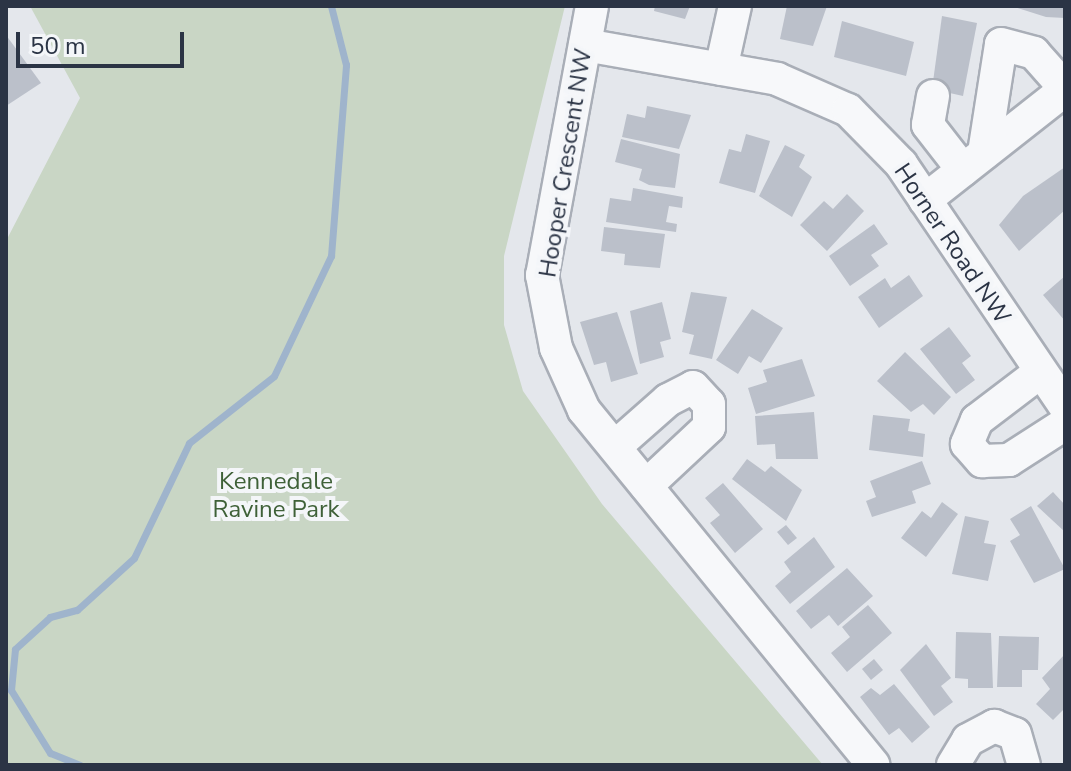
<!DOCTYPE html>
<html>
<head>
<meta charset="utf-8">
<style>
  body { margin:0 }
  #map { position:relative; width:1071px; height:771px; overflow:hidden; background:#e4e7ec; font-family:"Nunito Sans",sans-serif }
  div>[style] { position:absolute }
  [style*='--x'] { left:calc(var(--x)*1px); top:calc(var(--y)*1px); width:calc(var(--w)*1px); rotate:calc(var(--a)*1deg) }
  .green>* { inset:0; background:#c9d6c5 }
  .stream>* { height:7px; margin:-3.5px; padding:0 3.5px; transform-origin:3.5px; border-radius:3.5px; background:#9fb4cc }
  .building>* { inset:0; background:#bbc0ca }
  .roads { filter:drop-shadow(2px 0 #a9aeb7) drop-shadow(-2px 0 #a9aeb7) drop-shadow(0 2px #a9aeb7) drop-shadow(0 -2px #a9aeb7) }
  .minor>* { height:32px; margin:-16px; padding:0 16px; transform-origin:16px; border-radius:16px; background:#f7f8fa }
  span { translate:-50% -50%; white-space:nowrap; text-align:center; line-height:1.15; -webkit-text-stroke:8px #f4f6f9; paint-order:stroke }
  .street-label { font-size:24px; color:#2b3445 }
  .park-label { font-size:24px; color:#3f6138 }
  .frame { position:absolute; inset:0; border:8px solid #2b3445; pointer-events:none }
  .scale { position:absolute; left:16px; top:32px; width:168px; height:36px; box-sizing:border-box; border:4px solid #2b3445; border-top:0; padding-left:10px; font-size:24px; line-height:28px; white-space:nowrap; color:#2b3445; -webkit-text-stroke:6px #f4f6f9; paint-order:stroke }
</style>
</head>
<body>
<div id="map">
  <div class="green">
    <i style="clip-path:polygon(30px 6px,565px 6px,504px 256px,504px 325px,523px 391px,602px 504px,823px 765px,6px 765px,6px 241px,80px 98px)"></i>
  </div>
  <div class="stream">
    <i style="--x:80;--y:765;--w:32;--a:-158"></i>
    <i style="--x:50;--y:753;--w:74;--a:-121.8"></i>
    <i style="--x:11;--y:690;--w:41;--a:-84.4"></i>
    <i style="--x:15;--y:649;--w:47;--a:-42.4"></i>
    <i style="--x:50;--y:617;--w:28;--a:-15"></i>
    <i style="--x:77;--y:610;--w:77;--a:-42.4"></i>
    <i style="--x:134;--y:558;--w:127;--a:-64.4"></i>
    <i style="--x:189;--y:443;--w:108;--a:-38.2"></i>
    <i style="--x:274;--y:376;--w:133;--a:-64.6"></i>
    <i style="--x:331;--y:256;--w:192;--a:-85.5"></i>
    <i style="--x:346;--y:65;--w:61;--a:-104.3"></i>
  </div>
  <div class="building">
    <i style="clip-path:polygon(655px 6px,690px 6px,685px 19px,654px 11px)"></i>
    <i style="clip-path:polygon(787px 6px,827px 6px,813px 46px,780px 39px)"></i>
    <i style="clip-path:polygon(1011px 6px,1065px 6px,1065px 18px,1046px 17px)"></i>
    <i style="clip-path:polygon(942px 16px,977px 23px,963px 96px,932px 89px)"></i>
    <i style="clip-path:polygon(842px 21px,914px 42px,906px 76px,834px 57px)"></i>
    <i style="clip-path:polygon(6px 35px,41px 83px,6px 106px)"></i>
    <i style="clip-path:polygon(647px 106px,691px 115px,679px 149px,622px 137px,627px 114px,645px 118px)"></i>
    <i style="clip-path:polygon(746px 134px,770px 141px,755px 193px,719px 183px,729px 149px,741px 152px)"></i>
    <i style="clip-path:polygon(621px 139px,680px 154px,675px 188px,649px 185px,639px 180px,642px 169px,615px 162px)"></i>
    <i style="clip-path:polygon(785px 145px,805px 155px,799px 167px,812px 177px,792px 217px,759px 196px)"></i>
    <i style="clip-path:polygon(1065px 167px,1065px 210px,1019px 251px,999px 225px,1023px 196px)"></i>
    <i style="clip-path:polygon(633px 188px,683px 197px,682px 208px,669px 206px,666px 222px,677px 224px,676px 232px,606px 222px,610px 198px,631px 201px)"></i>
    <i style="clip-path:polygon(847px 194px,864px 211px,827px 251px,800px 225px,824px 201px,833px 209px)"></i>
    <i style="clip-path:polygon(874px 224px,888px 244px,871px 255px,879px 266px,850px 286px,829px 256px)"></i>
    <i style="clip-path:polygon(604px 227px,665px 234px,660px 268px,624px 265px,625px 254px,601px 251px)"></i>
    <i style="clip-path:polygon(909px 275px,923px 296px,879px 328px,858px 297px,885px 278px,891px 288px)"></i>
    <i style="clip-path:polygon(1065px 276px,1065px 321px,1043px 295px)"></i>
    <i style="clip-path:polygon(691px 292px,727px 297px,712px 359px,689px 354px,694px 335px,682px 332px)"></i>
    <i style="clip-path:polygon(662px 302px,671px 339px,660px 342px,664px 357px,640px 364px,630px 311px)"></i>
    <i style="clip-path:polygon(752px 309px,783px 328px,761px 363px,749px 356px,738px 374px,716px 360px)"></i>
    <i style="clip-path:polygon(617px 312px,638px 374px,611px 382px,606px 362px,594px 365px,580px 322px)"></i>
    <i style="clip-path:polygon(949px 327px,971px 356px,962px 363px,975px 380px,956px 394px,920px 349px)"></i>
    <i style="clip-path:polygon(905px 352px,951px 397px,934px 415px,923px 404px,911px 412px,877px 381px)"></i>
    <i style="clip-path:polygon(802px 359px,815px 396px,756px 414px,748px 388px,767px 382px,763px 370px)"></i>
    <i style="clip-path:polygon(814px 412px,818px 459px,776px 459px,775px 444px,757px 445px,755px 416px)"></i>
    <i style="clip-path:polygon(873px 415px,910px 419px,908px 431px,925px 434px,923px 457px,869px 450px)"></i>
    <i style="clip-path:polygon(747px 459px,765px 472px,771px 466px,802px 490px,786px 521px,732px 479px)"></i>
    <i style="clip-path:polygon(922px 461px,931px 484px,912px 491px,916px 503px,872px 517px,866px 501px,876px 497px,870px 481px)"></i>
    <i style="clip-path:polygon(723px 483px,763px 529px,735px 553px,710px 523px,720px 515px,705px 498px)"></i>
    <i style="clip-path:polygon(1053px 492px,1065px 505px,1065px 532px,1037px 506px)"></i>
    <i style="clip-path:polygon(942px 502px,958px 514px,926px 557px,901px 538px,922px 511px,931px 518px)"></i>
    <i style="clip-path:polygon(1031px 506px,1065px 569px,1034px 583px,1010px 541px,1020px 535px,1010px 519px)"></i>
    <i style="clip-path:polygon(965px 516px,989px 521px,984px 543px,996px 545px,988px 581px,952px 574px)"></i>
    <i style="clip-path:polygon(786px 525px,797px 538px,788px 545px,777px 532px)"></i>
    <i style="clip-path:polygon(814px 537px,835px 567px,790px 604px,775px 586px,791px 572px,784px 562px)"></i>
    <i style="clip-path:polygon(847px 568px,873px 596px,838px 626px,829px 615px,811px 629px,796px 611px)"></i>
    <i style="clip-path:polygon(868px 605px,892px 633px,847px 672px,831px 653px,850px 637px,842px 627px)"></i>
    <i style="clip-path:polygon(956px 632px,991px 633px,993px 688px,968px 688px,968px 679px,955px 678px)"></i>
    <i style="clip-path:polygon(999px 636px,1039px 637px,1038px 670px,1022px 670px,1022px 687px,997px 687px)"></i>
    <i style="clip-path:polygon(926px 644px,951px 678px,941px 686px,953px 702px,934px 716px,900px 670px)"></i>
    <i style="clip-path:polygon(1065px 654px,1065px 708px,1053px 720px,1036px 704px,1050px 689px,1042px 678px)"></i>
    <i style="clip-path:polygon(874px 659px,883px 670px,871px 680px,862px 669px)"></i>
    <i style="clip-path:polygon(894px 684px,930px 727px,912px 743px,899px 728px,889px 735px,860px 697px,871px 688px,880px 695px)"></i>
  </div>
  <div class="roads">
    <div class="minor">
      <i style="--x:592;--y:6;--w:274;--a:100.5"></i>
      <i style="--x:542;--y:275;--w:74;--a:79.1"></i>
      <i style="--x:556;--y:348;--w:68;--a:65.7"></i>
      <i style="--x:584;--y:410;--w:458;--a:50.8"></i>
      <i style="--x:585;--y:45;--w:195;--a:10"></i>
      <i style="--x:777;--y:79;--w:77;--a:23.6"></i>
      <i style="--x:848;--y:110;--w:76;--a:45.5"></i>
      <i style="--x:901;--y:164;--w:292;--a:55.9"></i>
      <i style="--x:721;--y:69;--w:65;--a:-77.5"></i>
      <i style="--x:933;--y:96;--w:29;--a:100"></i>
      <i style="--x:928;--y:125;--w:57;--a:52.1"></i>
      <i style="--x:984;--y:153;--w:110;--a:-81.1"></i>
      <i style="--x:1001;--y:44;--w:34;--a:15"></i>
      <i style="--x:1034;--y:53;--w:47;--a:48.5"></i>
      <i style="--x:925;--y:200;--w:178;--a:-38.2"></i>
      <i style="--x:1039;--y:373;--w:78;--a:142.8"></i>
      <i style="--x:977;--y:420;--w:26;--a:113"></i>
      <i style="--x:967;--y:444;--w:23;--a:49"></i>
      <i style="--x:982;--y:461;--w:27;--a:-2"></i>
      <i style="--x:1009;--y:460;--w:67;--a:-32.7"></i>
      <i style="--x:617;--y:445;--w:68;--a:-41.4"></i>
      <i style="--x:668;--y:400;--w:28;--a:-27"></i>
      <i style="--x:693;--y:387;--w:23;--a:47"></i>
      <i style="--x:709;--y:404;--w:23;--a:90"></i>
      <i style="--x:709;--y:427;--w:86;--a:136.9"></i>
      <i style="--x:953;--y:765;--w:29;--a:-59"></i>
      <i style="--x:968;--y:740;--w:30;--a:-28"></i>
      <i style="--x:994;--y:726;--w:22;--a:21"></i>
      <i style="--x:1015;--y:734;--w:32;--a:74"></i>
    </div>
  </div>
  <div class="street-label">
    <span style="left:566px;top:163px;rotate:-81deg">Hooper Crescent NW</span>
    <span style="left:952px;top:244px;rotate:56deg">Horner Road NW</span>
  </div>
  <div class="park-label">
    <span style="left:276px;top:496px">Kennedale<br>Ravine Park</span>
  </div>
  <div class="frame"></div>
  <div class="scale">50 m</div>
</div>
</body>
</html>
